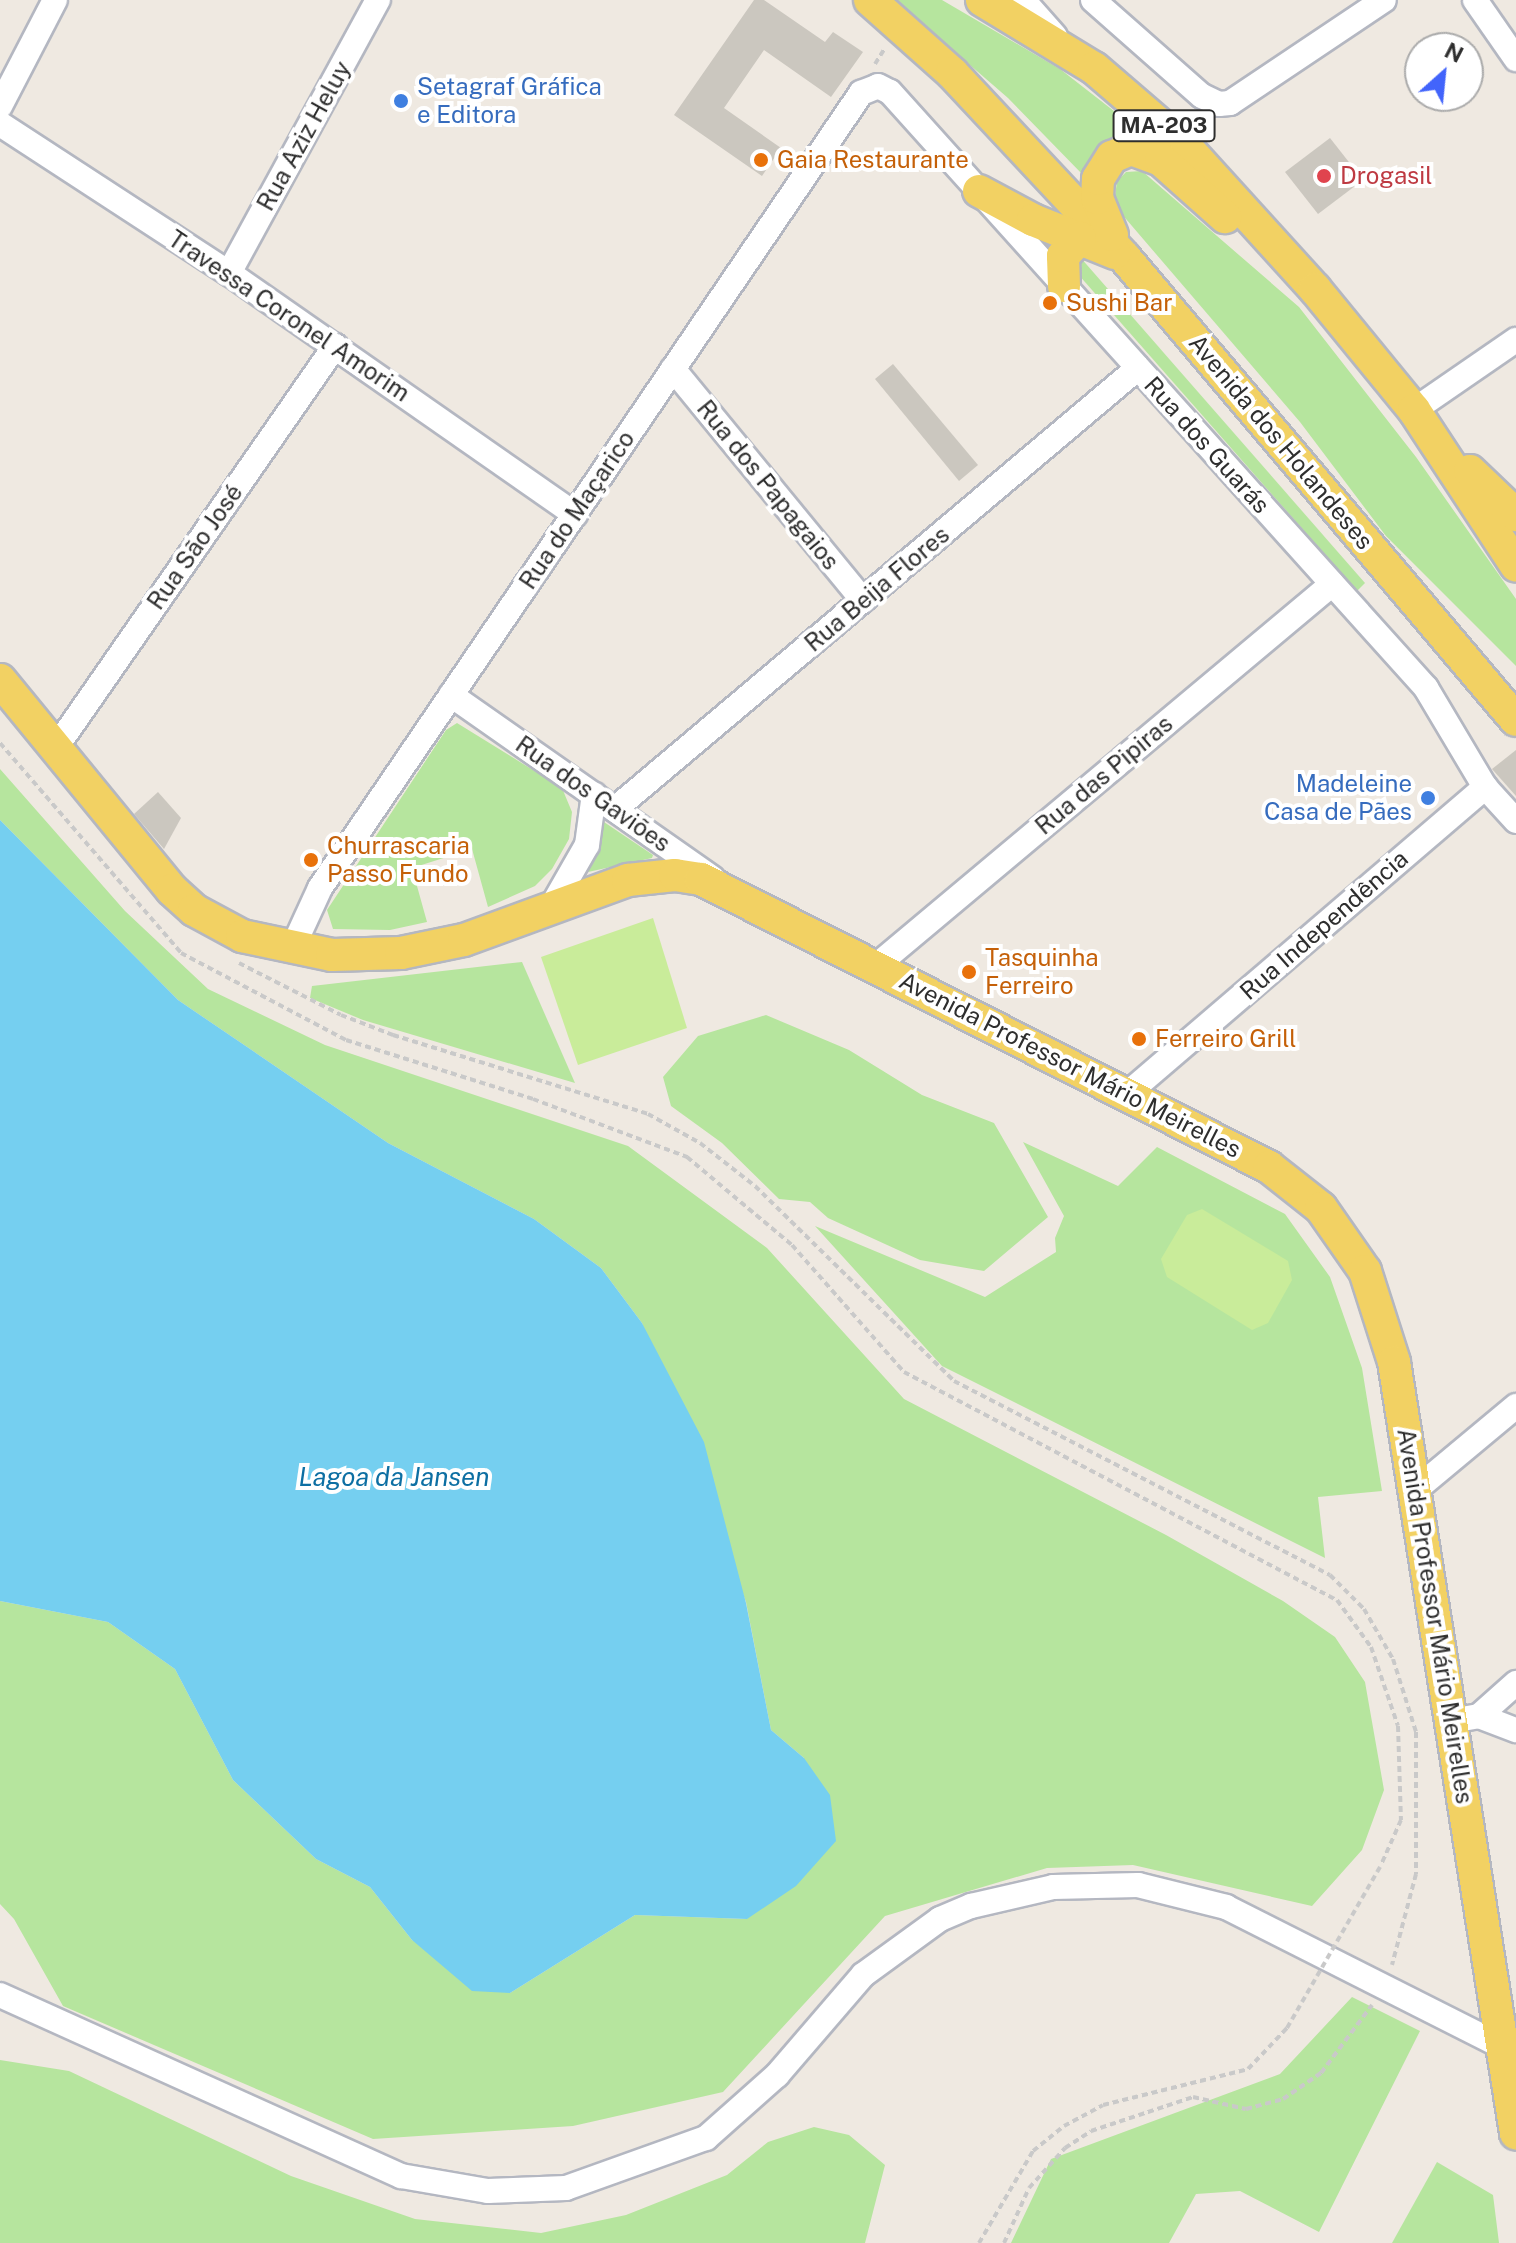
<!DOCTYPE html>
<html>
<head>
<meta charset="utf-8">
<style>
  body { margin:0 }
  #map { position:relative; width:1516px; height:2243px; overflow:hidden; background:#efe9e1; font-family:"Public Sans",sans-serif }
  div>[style] { position:absolute }
  [style*='--x'] { left:calc(var(--x)*1px); top:calc(var(--y)*1px); width:calc(var(--w)*1px); rotate:calc(var(--a)*1deg) }
  .green>* { inset:0; background:#b6e59e }
  .pitch>* { inset:0; background:#c9ec9a }
  .water>* { inset:0; background:#75cff0 }
  .building>* { inset:0; background:#cbc7bf }
  .path>* { height:4px; margin-top:-2px; transform-origin:0; background:repeating-linear-gradient(90deg,#c9c9c9 0 6px,transparent 0 10px) }
  .roads { filter:drop-shadow(2px 0 #b4b7c1) drop-shadow(-2px 0 #b4b7c1) drop-shadow(0 2px #b4b7c1) drop-shadow(0 -2px #b4b7c1) }
  .minor>* { height:24px; margin:-12px; padding:0 12px; transform-origin:12px; border-radius:12px; background:#fff }
  .major>* { height:32px; margin:-16px; padding:0 16px; transform-origin:16px; border-radius:16px; background:#f2d163 }
  .path-bridge>* { height:4px; margin-top:-2px; transform-origin:0; background:repeating-linear-gradient(90deg,#c9c9c9 0 6px,transparent 0 10px) }
  .dots>* { width:22px; height:22px; translate:-50% -50%; box-sizing:border-box; border:4px solid #fff; border-radius:50% }
  span { translate:-50% -50%; white-space:nowrap; text-align:center; line-height:1.15; -webkit-text-stroke:8px #fff; paint-order:stroke }
  .shield-label span { padding:2px 6px; background:#fff; border:2px solid; border-radius:6px; -webkit-text-stroke-width:0 }
  .shield-label { font-size:22px; color:#2e2e2e; font-weight:700 }
  .shop-label { font-size:24px; color:#366cbe }
  .left { translate:0 -50%; text-align:left }
  .right { translate:-100% -50%; text-align:right }
  .street-label { font-size:24px; color:#2e2e2e }
  .food-label { font-size:24px; color:#c56008 }
  .health-label { font-size:24px; color:#be3a42 }
  .water-label { font-size:26px; color:#0d6fa3; font-style:italic }
  .north { position:absolute; left:1404px; top:32px; width:80px; height:80px; box-sizing:border-box; background:#fff; border:2px solid #ababab; border-radius:50%; rotate:27deg; font-size:22px; font-weight:700; line-height:32px; text-align:center; color:#2e2e2e }
  .north::after { content:''; display:block; margin:auto; width:28px; height:36px; background:#4264fb; clip-path:polygon(50% 0,100% 100%,50% 72%,0 100%) }
</style>
</head>
<body>
<div id="map">
  <div class="green">
    <i style="clip-path:polygon(895px 0,942px 0,1060px 69px,1137px 129px,1096px 148px,1084px 176px,1008px 98px)"></i>
    <i style="clip-path:polygon(1142px 171px,1299px 307px,1416px 457px,1516px 599px,1516px 666px,1386px 536px,1300px 422px,1114px 205px,1117px 181px,1126px 172px)"></i>
    <i style="clip-path:polygon(1073px 249px,1365px 583px,1357px 591px,1070px 265px)"></i>
    <i style="clip-path:polygon(457px 723px,562px 788px,572px 812px,569px 839px,552px 869px,535px 886px,488px 907px,472px 849px,412px 868px,427px 922px,390px 930px,333px 929px,327px 910px,446px 730px)"></i>
    <i style="clip-path:polygon(0 769px,125px 911px,208px 989px,325px 1045px,628px 1146px,767px 1248px,904px 1399px,1166px 1535px,1283px 1601px,1335px 1637px,1365px 1682px,1384px 1790px,1362px 1850px,1312px 1906px,1133px 1865px,1047px 1868px,885px 1916px,723px 2092px,573px 2126px,373px 2139px,63px 2006px,14px 1919px,0 1904px,0 1601px,108px 1622px,175px 1669px,233px 1780px,316px 1859px,370px 1887px,412px 1940px,510px 1993px,635px 1915px,747px 1919px,804px 1758px,771px 1730px,746px 1602px,642px 1323px,601px 1268px,534px 1219px,388px 1143px,178px 1000px,0 820px)"></i>
    <i style="clip-path:polygon(601px 820px,653px 855px,652px 858px,588px 872px)"></i>
    <i style="clip-path:polygon(522px 962px,575px 1083px,363px 1020px,310px 998px,312px 986px)"></i>
    <i style="clip-path:polygon(766px 1015px,849px 1050px,922px 1095px,994px 1123px,1048px 1217px,984px 1271px,920px 1260px,828px 1218px,810px 1202px,779px 1199px,722px 1143px,671px 1106px,663px 1077px,698px 1036px)"></i>
    <i style="clip-path:polygon(1023px 1142px,1118px 1186px,1157px 1147px,1285px 1214px,1330px 1277px,1362px 1368px,1382px 1491px,1318px 1497px,1325px 1558px,942px 1366px,815px 1226px,985px 1297px,1056px 1252px,1055px 1238px,1064px 1216px)"></i>
    <i style="clip-path:polygon(1352px 1997px,1420px 2031px,1319px 2232px,1240px 2191px,1196px 2194px,1169px 2243px,1011px 2243px,1051px 2159px,1280px 2074px)"></i>
    <i style="clip-path:polygon(0 2060px,69px 2071px,291px 2176px,415px 2219px,541px 2233px,626px 2215px,727px 2175px,768px 2142px,814px 2127px,849px 2135px,885px 2165px,865px 2243px,0 2243px)"></i>
    <i style="clip-path:polygon(1437px 2162px,1493px 2195px,1499px 2243px,1392px 2243px)"></i>
  </div>
  <div class="pitch">
    <i style="clip-path:polygon(653px 918px,687px 1028px,578px 1065px,541px 957px)"></i>
    <i style="clip-path:polygon(1202px 1209px,1288px 1261px,1292px 1280px,1268px 1323px,1252px 1330px,1167px 1277px,1161px 1259px,1187px 1215px)"></i>
  </div>
  <div class="water">
    <i style="clip-path:polygon(0 820px,178px 1000px,388px 1143px,534px 1219px,601px 1268px,642px 1323px,704px 1442px,746px 1603px,771px 1730px,804px 1758px,830px 1795px,836px 1841px,796px 1886px,747px 1919px,635px 1915px,510px 1993px,472px 1991px,412px 1940px,370px 1887px,316px 1859px,233px 1780px,175px 1669px,108px 1622px,0 1601px)"></i>
  </div>
  <div class="building">
    <i style="clip-path:polygon(754px 0,764px 0,825px 42px,833px 32px,863px 52px,831px 97px,764px 50px,724px 108px,781px 148px,762px 176px,674px 115px)"></i>
    <i style="clip-path:polygon(1330px 138px,1363px 180px,1318px 214px,1285px 172px)"></i>
    <i style="clip-path:polygon(893px 364px,978px 465px,959px 481px,875px 379px)"></i>
    <i style="clip-path:polygon(1516px 750px,1516px 796px,1492px 769px)"></i>
    <i style="clip-path:polygon(158px 792px,181px 818px,164px 849px,134px 814px)"></i>
  </div>
  <div class="path">
    <i style="--x:875;--y:64;--w:19;--a:-58"></i>
    <i style="--x:0;--y:743;--w:277;--a:49.2"></i>
    <i style="--x:181;--y:953;--w:187;--a:27.8"></i>
    <i style="--x:346;--y:1040;--w:196;--a:17.5"></i>
    <i style="--x:533;--y:1099;--w:165;--a:20.6"></i>
    <i style="--x:687;--y:1157;--w:137;--a:40"></i>
    <i style="--x:792;--y:1245;--w:169;--a:48.6"></i>
    <i style="--x:904;--y:1372;--w:489;--a:27.8"></i>
    <i style="--x:1337;--y:1600;--w:58;--a:54.1"></i>
    <i style="--x:1371;--y:1647;--w:83;--a:71.1"></i>
    <i style="--x:1398;--y:1726;--w:94;--a:88.2"></i>
    <i style="--x:1401;--y:1820;--w:49;--a:114"></i>
    <i style="--x:239;--y:963;--w:114;--a:27"></i>
    <i style="--x:341;--y:1015;--w:56;--a:21"></i>
    <i style="--x:393;--y:1035;--w:267;--a:17.2"></i>
    <i style="--x:648;--y:1114;--w:60;--a:29.1"></i>
    <i style="--x:700;--y:1143;--w:70;--a:38"></i>
    <i style="--x:755;--y:1186;--w:279;--a:44.4"></i>
    <i style="--x:954;--y:1381;--w:423;--a:27.3"></i>
    <i style="--x:1330;--y:1575;--w:48;--a:45"></i>
    <i style="--x:1364;--y:1609;--w:58;--a:59.9"></i>
    <i style="--x:1393;--y:1659;--w:77;--a:72.5"></i>
    <i style="--x:1416;--y:1732;--w:142;--a:90"></i>
    <i style="--x:1416;--y:1874;--w:94;--a:104.8"></i>
    <i style="--x:979;--y:2243;--w:107;--a:-59.6"></i>
    <i style="--x:1033;--y:2151;--w:40;--a:-39"></i>
    <i style="--x:1064;--y:2126;--w:44;--a:-28.3"></i>
    <i style="--x:1103;--y:2105;--w:149;--a:-13.9"></i>
    <i style="--x:1248;--y:2069;--w:57;--a:-46.4"></i>
    <i style="--x:1004;--y:2243;--w:60;--a:-65.6"></i>
    <i style="--x:1029;--y:2188;--w:54;--a:-48"></i>
    <i style="--x:1065;--y:2148;--w:31;--a:-33"></i>
    <i style="--x:1091;--y:2131;--w:108;--a:-18.4"></i>
    <i style="--x:1193;--y:2097;--w:54;--a:12.8"></i>
    <i style="--x:1246;--y:2109;--w:38;--a:-15"></i>
    <i style="--x:1283;--y:2099;--w:46;--a:-34.4"></i>
    <i style="--x:1321;--y:2073;--w:85;--a:-53.1"></i>
  </div>
  <div class="roads">
    <div class="minor">
      <i style="--x:1023;--y:0;--w:48;--a:48.4"></i>
      <i style="--x:1093;--y:0;--w:145;--a:41.4"></i>
      <i style="--x:1202;--y:96;--w:19;--a:25"></i>
      <i style="--x:1219;--y:104;--w:11;--a:-5"></i>
      <i style="--x:1230;--y:103;--w:185;--a:-33.8"></i>
      <i style="--x:1475;--y:0;--w:72;--a:55.2"></i>
      <i style="--x:0;--y:106;--w:119;--a:-62.6"></i>
      <i style="--x:0;--y:124;--w:273;--a:33.1"></i>
      <i style="--x:229;--y:273;--w:422;--a:34.9"></i>
      <i style="--x:229;--y:273;--w:311;--a:-61.4"></i>
      <i style="--x:673;--y:369;--w:299;--a:50.6"></i>
      <i style="--x:1414;--y:410;--w:124;--a:-34.5"></i>
      <i style="--x:451;--y:695;--w:319;--a:35"></i>
      <i style="--x:55;--y:749;--w:491;--a:-55.2"></i>
      <i style="--x:615;--y:809;--w:684;--a:-40.14"></i>
      <i style="--x:552;--y:906;--w:70;--a:-60.2"></i>
      <i style="--x:587;--y:845;--w:51;--a:-82.2"></i>
      <i style="--x:292;--y:949;--w:67;--a:-65.3"></i>
      <i style="--x:320;--y:888;--w:962;--a:-55.76"></i>
      <i style="--x:861;--y:93;--w:18;--a:-22"></i>
      <i style="--x:878;--y:86;--w:13;--a:27"></i>
      <i style="--x:890;--y:92;--w:802;--a:48.03"></i>
      <i style="--x:1426;--y:688;--w:115;--a:59.2"></i>
      <i style="--x:1485;--y:787;--w:46;--a:47.6"></i>
      <i style="--x:876;--y:966;--w:595;--a:-39.95"></i>
      <i style="--x:1127;--y:1094;--w:472;--a:-40.6"></i>
      <i style="--x:1414;--y:1491;--w:133;--a:-39.8"></i>
      <i style="--x:1479;--y:1716;--w:50;--a:-41.7"></i>
      <i style="--x:1451;--y:1721;--w:28;--a:-10"></i>
      <i style="--x:1479;--y:1716;--w:40;--a:21"></i>
      <i style="--x:0;--y:1995;--w:440;--a:24.3"></i>
      <i style="--x:401;--y:2176;--w:88;--a:9.8"></i>
      <i style="--x:488;--y:2191;--w:78;--a:-2.2"></i>
      <i style="--x:566;--y:2188;--w:149;--a:-19.7"></i>
      <i style="--x:706;--y:2138;--w:95;--a:-41.6"></i>
      <i style="--x:777;--y:2075;--w:132;--a:-49.3"></i>
      <i style="--x:863;--y:1975;--w:95;--a:-36"></i>
      <i style="--x:940;--y:1919;--w:34;--a:-23"></i>
      <i style="--x:971;--y:1906;--w:84;--a:-13"></i>
      <i style="--x:1053;--y:1887;--w:85;--a:-1.3"></i>
      <i style="--x:1138;--y:1885;--w:91;--a:14"></i>
      <i style="--x:1226;--y:1907;--w:313;--a:26.8"></i>
    </div>
    <div class="major">
      <i style="--x:870;--y:0;--w:110;--a:41.7"></i>
      <i style="--x:952;--y:73;--w:253;--a:46.9"></i>
      <i style="--x:1125;--y:258;--w:605;--a:49.76"></i>
      <i style="--x:982;--y:0;--w:131;--a:31.3"></i>
      <i style="--x:1094;--y:68;--w:123;--a:40.7"></i>
      <i style="--x:1187;--y:148;--w:190;--a:47.8"></i>
      <i style="--x:1315;--y:289;--w:156;--a:50.7"></i>
      <i style="--x:1414;--y:410;--w:186;--a:56.7"></i>
      <i style="--x:979;--y:191;--w:61;--a:28.2"></i>
      <i style="--x:1033;--y:220;--w:88;--a:21.9"></i>
      <i style="--x:1112;--y:235;--w:40;--a:-112"></i>
      <i style="--x:1097;--y:198;--w:19;--a:-87"></i>
      <i style="--x:1098;--y:179;--w:26;--a:-58"></i>
      <i style="--x:1112;--y:157;--w:21;--a:-23"></i>
      <i style="--x:1131;--y:149;--w:32;--a:20"></i>
      <i style="--x:1161;--y:160;--w:86;--a:41.7"></i>
      <i style="--x:1064;--y:286;--w:30;--a:-92"></i>
      <i style="--x:1063;--y:256;--w:25;--a:-47"></i>
      <i style="--x:1470;--y:471;--w:64;--a:43.7"></i>
      <i style="--x:0;--y:680;--w:271;--a:50.7"></i>
      <i style="--x:172;--y:890;--w:30;--a:42"></i>
      <i style="--x:194;--y:910;--w:55;--a:28.4"></i>
      <i style="--x:242;--y:936;--w:92;--a:11.9"></i>
      <i style="--x:332;--y:955;--w:69;--a:-1.7"></i>
      <i style="--x:401;--y:953;--w:64;--a:-11.7"></i>
      <i style="--x:464;--y:940;--w:175;--a:-20.1"></i>
      <i style="--x:628;--y:880;--w:47;--a:-6.1"></i>
      <i style="--x:675;--y:875;--w:26;--a:9"></i>
      <i style="--x:701;--y:879;--w:637;--a:26.89"></i>
      <i style="--x:1269;--y:1167;--w:66;--a:38.3"></i>
      <i style="--x:1321;--y:1208;--w:77;--a:55.1"></i>
      <i style="--x:1365;--y:1271;--w:96;--a:72.3"></i>
      <i style="--x:1394;--y:1362;--w:781;--a:81.01"></i>
    </div>
  </div>
  <div class="path-bridge">
    <i style="--x:1287;--y:2028;--w:188;--a:-60"></i>
  </div>
  <div class="dots">
    <i style="left:401px;top:101px;background:#3f7fe0"></i>
    <i style="left:761px;top:160px;background:#e8710a"></i>
    <i style="left:1324px;top:176px;background:#e0444e"></i>
    <i style="left:1050px;top:303px;background:#e8710a"></i>
    <i style="left:1428px;top:798px;background:#3f7fe0"></i>
    <i style="left:311px;top:860px;background:#e8710a"></i>
    <i style="left:969px;top:972px;background:#e8710a"></i>
    <i style="left:1139px;top:1039px;background:#e8710a"></i>
  </div>
  <div class="shield-label">
    <span style="left:1164px;top:126px">MA-203</span>
  </div>
  <div class="shop-label">
    <span class="left" style="left:417px;top:101px">Setagraf Gráfica<br>e Editora</span>
    <span class="right" style="left:1412px;top:798px">Madeleine<br>Casa de Pães</span>
  </div>
  <div class="street-label">
    <span style="left:304px;top:136px;rotate:-61deg">Rua Aziz Heluy</span>
    <span style="left:289px;top:316px;rotate:34deg">Travessa Coronel Amorim</span>
    <span style="left:1281px;top:442px;rotate:50deg">Avenida dos Holandeses</span>
    <span style="left:1207px;top:445px;rotate:48deg">Rua dos Guarás</span>
    <span style="left:768px;top:485px;rotate:51deg">Rua dos Papagaios</span>
    <span style="left:577px;top:510px;rotate:-56deg">Rua do Maçarico</span>
    <span style="left:195px;top:547px;rotate:-55deg">Rua São José</span>
    <span style="left:877px;top:589px;rotate:-40deg">Rua Beija Flores</span>
    <span style="left:1104px;top:775px;rotate:-40deg">Rua das Pipiras</span>
    <span style="left:593px;top:794px;rotate:35deg">Rua dos Gaviões</span>
    <span style="left:1324px;top:925px;rotate:-41deg">Rua Independência</span>
    <span style="left:1070px;top:1065px;rotate:27deg">Avenida Professor Mário Meirelles</span>
    <span style="left:1435px;top:1616px;rotate:81deg">Avenida Professor Mário Meirelles</span>
  </div>
  <div class="food-label">
    <span class="left" style="left:777px;top:160px">Gaia Restaurante</span>
    <span class="left" style="left:1066px;top:303px">Sushi Bar</span>
    <span class="left" style="left:327px;top:860px">Churrascaria<br>Passo Fundo</span>
    <span class="left" style="left:985px;top:972px">Tasquinha<br>Ferreiro</span>
    <span class="left" style="left:1155px;top:1039px">Ferreiro Grill</span>
  </div>
  <div class="health-label">
    <span class="left" style="left:1340px;top:176px">Drogasil</span>
  </div>
  <div class="water-label">
    <span style="left:394px;top:1477px">Lagoa da Jansen</span>
  </div>
  <div class="north">N</div>
</div>
</body>
</html>
